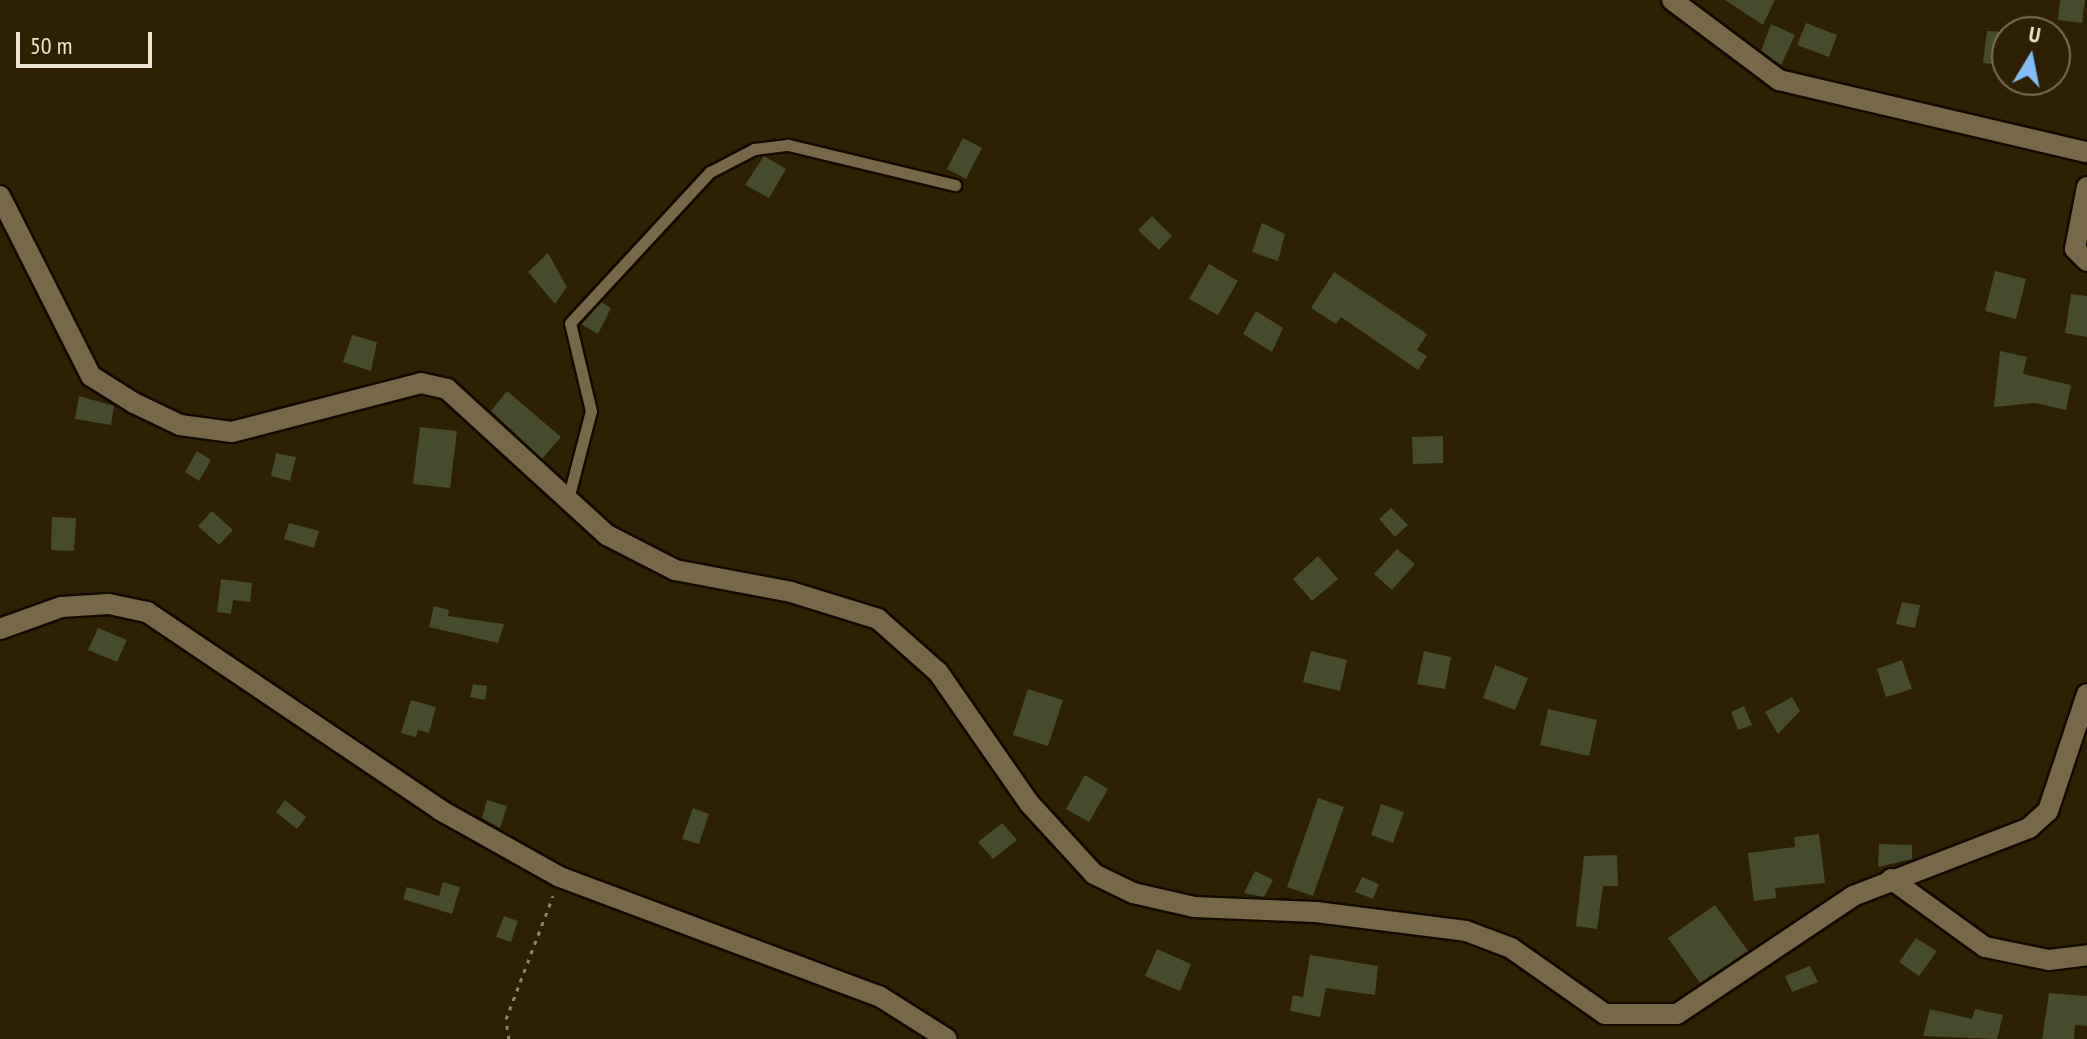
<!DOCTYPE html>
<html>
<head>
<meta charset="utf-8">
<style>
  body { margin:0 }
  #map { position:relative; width:2087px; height:1039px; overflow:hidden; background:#2d2003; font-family:"PT Sans Narrow",sans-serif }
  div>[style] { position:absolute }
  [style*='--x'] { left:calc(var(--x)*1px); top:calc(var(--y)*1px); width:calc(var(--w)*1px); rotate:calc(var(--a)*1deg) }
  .building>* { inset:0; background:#454b2c }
  .path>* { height:3px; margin-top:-1.5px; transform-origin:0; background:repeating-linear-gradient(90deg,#8f856e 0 4px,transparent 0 10px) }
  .roads { filter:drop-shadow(2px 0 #130a00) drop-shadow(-2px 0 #130a00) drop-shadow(0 2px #130a00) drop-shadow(0 -2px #130a00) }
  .service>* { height:11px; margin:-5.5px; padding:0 5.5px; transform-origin:5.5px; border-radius:5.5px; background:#77684a }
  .minor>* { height:20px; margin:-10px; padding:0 10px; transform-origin:10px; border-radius:10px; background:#77684a }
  span { translate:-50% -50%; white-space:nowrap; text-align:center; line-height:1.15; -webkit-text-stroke:6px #2d2003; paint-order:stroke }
  .north { position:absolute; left:1991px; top:16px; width:80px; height:80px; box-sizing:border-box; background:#2d2003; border:2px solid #7a6f57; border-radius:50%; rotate:10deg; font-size:22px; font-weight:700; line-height:32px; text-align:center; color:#ede5d4 }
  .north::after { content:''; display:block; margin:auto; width:28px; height:36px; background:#82bcfa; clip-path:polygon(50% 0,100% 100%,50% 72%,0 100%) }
  .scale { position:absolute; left:16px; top:32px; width:136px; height:36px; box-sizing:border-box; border:4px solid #ede5d4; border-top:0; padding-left:10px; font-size:24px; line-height:28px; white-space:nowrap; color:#ede5d4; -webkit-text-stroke:6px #2d2003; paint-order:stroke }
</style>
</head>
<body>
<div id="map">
  <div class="building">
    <i style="clip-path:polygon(1725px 0,1775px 0,1763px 25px)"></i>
    <i style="clip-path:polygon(2060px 0,2085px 0,2082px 23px,2058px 20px)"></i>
    <i style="clip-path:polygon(1806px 23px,1837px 35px,1829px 57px,1797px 45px)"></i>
    <i style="clip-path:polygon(1771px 24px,1795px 35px,1781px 65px,1761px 51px)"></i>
    <i style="clip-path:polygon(1987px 31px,2006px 32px,2003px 65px,1983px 63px)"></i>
    <i style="clip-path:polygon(963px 138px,982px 148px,966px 179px,947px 169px)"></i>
    <i style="clip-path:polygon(764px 156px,786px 169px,769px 198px,745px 185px)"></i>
    <i style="clip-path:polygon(1152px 216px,1172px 236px,1159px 250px,1138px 230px)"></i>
    <i style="clip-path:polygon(1262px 223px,1285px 234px,1278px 261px,1252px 252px)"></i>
    <i style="clip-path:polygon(548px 253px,567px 287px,555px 304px,528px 272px)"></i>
    <i style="clip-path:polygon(1209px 264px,1238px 281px,1218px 315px,1189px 299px)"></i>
    <i style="clip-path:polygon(1995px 271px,2026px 279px,2016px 319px,1985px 311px)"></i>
    <i style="clip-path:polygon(1334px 272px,1427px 334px,1417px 350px,1427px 356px,1418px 370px,1341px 317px,1336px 324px,1311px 308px)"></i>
    <i style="clip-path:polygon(2071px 294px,2087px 296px,2087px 337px,2065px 333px)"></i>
    <i style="clip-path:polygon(601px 302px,611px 308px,598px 334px,581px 324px)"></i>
    <i style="clip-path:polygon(1256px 311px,1283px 328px,1272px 352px,1243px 334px)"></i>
    <i style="clip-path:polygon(352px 335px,377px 342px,371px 371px,343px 362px)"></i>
    <i style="clip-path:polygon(2000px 351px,2027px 357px,2023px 374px,2071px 385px,2066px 410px,2035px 403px,1994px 407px)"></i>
    <i style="clip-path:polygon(507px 391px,561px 437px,542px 459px,491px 411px)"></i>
    <i style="clip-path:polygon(79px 396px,114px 406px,111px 425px,75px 419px)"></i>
    <i style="clip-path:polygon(420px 427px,457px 431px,450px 488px,413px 484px)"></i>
    <i style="clip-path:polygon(1443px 436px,1443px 463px,1413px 464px,1412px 437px)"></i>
    <i style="clip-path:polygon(197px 451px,211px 460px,199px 481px,185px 472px)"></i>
    <i style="clip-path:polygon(276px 453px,296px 457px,290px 481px,271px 476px)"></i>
    <i style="clip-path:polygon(1391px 508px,1408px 525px,1395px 537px,1379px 519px)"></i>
    <i style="clip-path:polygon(212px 511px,233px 530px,219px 545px,198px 526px)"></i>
    <i style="clip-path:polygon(52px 517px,76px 518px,74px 551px,51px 550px)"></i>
    <i style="clip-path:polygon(289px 523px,319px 531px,314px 548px,284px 539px)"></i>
    <i style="clip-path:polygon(1397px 549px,1415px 564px,1392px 590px,1374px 574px)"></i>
    <i style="clip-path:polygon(1318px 556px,1338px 579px,1312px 601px,1293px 579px)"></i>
    <i style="clip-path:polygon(221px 579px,252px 583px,250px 602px,233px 600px,231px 614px,217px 612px)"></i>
    <i style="clip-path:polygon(1902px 602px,1920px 605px,1915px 628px,1896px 624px)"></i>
    <i style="clip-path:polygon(434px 606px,449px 610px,448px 616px,504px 624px,498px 643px,429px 627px)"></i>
    <i style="clip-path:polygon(98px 628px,127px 640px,117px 662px,88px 650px)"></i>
    <i style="clip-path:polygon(1311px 651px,1347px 660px,1340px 691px,1303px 682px)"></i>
    <i style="clip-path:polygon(1424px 651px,1451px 657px,1445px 689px,1417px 684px)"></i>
    <i style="clip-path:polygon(1902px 660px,1912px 689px,1886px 697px,1877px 669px)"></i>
    <i style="clip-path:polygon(1495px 665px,1528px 678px,1515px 710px,1483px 698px)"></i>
    <i style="clip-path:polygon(473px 684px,487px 686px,485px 700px,470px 697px)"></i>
    <i style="clip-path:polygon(1028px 689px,1063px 700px,1048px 746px,1013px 735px)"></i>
    <i style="clip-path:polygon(1792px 697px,1800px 711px,1778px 734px,1765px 712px)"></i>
    <i style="clip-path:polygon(411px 700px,436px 707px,429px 733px,418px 730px,416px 737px,401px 733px)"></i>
    <i style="clip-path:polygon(1744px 706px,1752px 725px,1738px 730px,1731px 712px)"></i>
    <i style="clip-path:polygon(1548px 709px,1597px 720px,1589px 756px,1540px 745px)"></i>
    <i style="clip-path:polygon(1085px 775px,1108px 789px,1089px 822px,1066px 809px)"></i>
    <i style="clip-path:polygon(1318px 798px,1344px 807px,1313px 896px,1287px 887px)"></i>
    <i style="clip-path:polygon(285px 800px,306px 817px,297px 829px,276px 812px)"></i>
    <i style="clip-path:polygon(487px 800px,507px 806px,500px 828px,482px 818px)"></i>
    <i style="clip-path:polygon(1381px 804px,1404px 812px,1393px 843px,1371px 835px)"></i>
    <i style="clip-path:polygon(693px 808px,709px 814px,699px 844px,682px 839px)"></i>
    <i style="clip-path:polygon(1002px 823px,1017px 840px,993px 859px,978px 842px)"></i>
    <i style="clip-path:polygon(1819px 834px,1825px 883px,1775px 888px,1776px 898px,1754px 901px,1748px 853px,1795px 847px,1794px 837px)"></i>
    <i style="clip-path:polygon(1879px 844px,1912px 845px,1912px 859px,1878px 867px)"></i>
    <i style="clip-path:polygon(1617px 855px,1618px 886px,1603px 886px,1597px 929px,1576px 926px,1584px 856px)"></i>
    <i style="clip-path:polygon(1255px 871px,1273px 880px,1264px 897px,1244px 893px)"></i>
    <i style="clip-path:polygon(1362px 877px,1379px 884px,1373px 899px,1355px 892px)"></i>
    <i style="clip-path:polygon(443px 882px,460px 887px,452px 914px,403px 899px,407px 887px,439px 896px)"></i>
    <i style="clip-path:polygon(1715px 905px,1748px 951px,1700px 983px,1668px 938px)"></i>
    <i style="clip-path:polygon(504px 916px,518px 921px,511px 942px,496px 937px)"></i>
    <i style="clip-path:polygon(1916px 938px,1937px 951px,1919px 976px,1899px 962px)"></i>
    <i style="clip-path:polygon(1157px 949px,1191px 964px,1180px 991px,1145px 976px)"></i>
    <i style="clip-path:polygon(1310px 955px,1378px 966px,1375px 995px,1326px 988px,1320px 1017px,1290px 1011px,1293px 995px,1303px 997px)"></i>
    <i style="clip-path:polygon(1810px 966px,1818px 982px,1792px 992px,1785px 976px)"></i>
    <i style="clip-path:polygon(2049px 993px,2087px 996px,2087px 1026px,2075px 1025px,2074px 1039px,2042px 1039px)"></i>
    <i style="clip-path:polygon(1930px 1009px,1972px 1019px,1975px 1009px,2003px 1015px,1997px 1039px,1923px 1036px)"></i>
  </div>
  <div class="path">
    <i style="--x:509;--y:1039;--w:20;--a:-99"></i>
    <i style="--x:506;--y:1019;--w:132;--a:-69.1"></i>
  </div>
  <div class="roads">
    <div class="service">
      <i style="--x:568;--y:499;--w:91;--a:-75.4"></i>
      <i style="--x:591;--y:411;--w:90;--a:-103.4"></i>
      <i style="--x:570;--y:323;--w:206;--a:-47.2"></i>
      <i style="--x:710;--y:172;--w:50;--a:-27.6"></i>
      <i style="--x:754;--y:149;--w:34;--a:-7"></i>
      <i style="--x:788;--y:145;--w:172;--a:13.5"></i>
    </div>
    <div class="minor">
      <i style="--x:1672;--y:0;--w:134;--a:36.8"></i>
      <i style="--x:1779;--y:80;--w:316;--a:13.2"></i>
      <i style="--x:2087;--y:187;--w:63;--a:101"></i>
      <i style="--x:2075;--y:249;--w:17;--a:45"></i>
      <i style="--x:0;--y:196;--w:202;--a:63.2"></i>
      <i style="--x:91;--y:376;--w:51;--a:32.1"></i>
      <i style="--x:134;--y:403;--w:51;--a:25.6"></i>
      <i style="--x:180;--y:425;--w:52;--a:7.7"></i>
      <i style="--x:232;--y:432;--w:195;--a:-14.5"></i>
      <i style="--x:421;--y:383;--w:27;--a:13"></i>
      <i style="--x:447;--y:389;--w:217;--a:42.4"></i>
      <i style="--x:607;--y:535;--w:76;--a:27.2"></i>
      <i style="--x:675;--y:570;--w:118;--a:10.7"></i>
      <i style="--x:791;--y:592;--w:91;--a:17.2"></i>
      <i style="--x:878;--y:619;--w:80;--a:41.5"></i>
      <i style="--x:938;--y:672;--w:160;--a:55.2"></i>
      <i style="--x:1029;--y:803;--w:96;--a:47.5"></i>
      <i style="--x:1094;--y:874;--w:43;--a:26"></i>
      <i style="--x:1133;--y:893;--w:63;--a:12.9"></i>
      <i style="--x:1194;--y:907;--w:122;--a:2.3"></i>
      <i style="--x:1316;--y:912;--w:151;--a:7.2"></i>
      <i style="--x:1466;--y:931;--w:48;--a:20.7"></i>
      <i style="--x:1511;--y:948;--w:115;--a:35.1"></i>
      <i style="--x:1605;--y:1014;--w:72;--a:0"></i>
      <i style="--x:1677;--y:1014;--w:212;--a:-33.8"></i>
      <i style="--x:1853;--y:896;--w:189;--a:-21.1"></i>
      <i style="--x:2029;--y:828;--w:25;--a:-42"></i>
      <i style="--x:2048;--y:811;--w:123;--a:-71.6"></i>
      <i style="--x:0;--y:629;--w:65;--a:-19.8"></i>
      <i style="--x:61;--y:607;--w:48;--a:-3.6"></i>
      <i style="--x:109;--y:604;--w:39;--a:12"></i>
      <i style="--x:147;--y:612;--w:354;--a:34"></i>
      <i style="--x:440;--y:810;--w:137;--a:29.2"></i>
      <i style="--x:560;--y:877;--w:340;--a:20.5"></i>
      <i style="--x:879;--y:996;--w:80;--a:32.3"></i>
      <i style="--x:1891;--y:879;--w:116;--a:35.9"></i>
      <i style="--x:1985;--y:947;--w:65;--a:11.5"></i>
      <i style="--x:2049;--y:960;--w:38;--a:-7"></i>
    </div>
  </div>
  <div class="north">U</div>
  <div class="scale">50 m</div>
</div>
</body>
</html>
